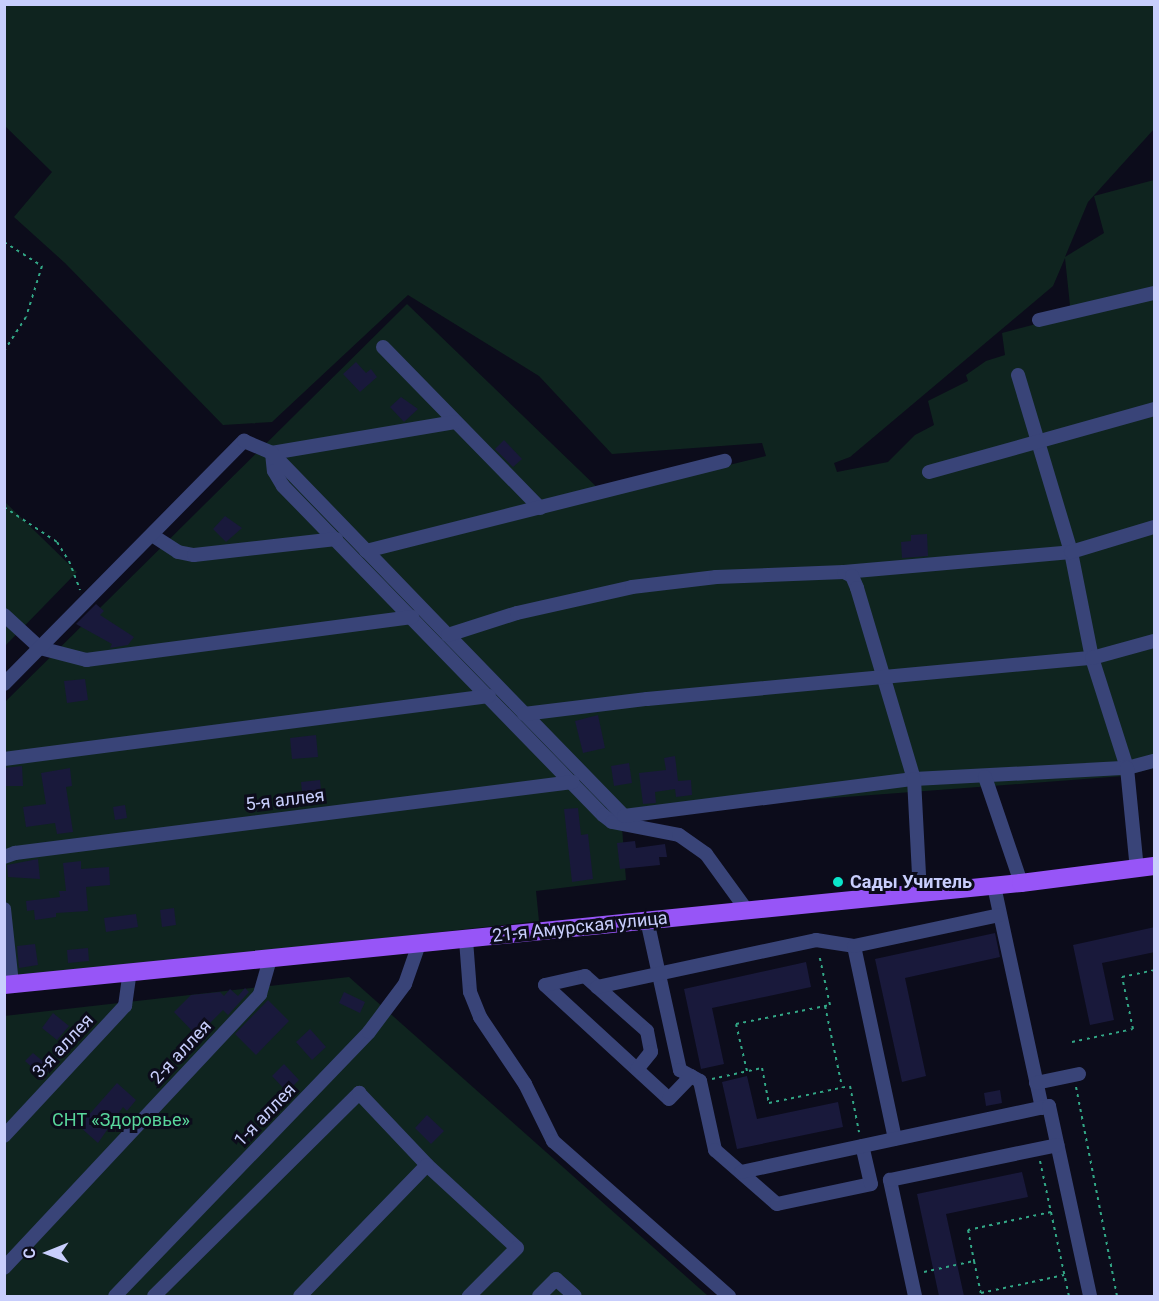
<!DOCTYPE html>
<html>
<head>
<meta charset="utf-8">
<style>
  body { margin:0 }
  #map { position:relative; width:1159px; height:1301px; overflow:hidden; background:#0c0c1b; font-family:Roboto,sans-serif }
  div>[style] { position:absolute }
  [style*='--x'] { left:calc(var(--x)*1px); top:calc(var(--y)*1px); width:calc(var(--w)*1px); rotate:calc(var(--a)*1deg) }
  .green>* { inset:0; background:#0f241f }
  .building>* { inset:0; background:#19193b }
  .path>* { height:2px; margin-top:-1px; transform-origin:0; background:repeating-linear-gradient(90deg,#32a786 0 3px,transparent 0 7.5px) }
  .minor>* { height:14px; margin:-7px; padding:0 7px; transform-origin:7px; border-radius:7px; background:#394478 }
  .major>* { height:18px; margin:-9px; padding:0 9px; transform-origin:9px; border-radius:9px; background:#9755f7 }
  .dots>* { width:16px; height:16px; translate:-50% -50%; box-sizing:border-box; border:3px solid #0c0c1b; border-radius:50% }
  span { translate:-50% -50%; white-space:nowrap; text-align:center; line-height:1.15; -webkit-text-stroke:6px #0c0c1b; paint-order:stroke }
  .street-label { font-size:18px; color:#c8cefc }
  .poi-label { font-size:18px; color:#c8cefc; font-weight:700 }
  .left { translate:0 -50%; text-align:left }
  .park-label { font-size:18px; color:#59d79c }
  .frame { position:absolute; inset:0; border:6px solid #c8cefc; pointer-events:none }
  .north { position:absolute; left:18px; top:1223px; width:60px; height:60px; -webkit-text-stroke:4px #0c0c1b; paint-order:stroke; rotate:269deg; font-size:16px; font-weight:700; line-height:24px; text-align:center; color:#c8cefc }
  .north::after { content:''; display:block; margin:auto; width:21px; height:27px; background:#c8cefc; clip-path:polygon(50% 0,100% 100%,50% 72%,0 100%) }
</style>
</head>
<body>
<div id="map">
  <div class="green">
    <i style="clip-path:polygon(evenodd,4px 5px,1154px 5px,1154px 129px,1088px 202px,1065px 257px,1104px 233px,1094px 196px,1154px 180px,1154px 768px,1124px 776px,621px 814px,626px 880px,536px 891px,539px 921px,5px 980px,5px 702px,407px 304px,605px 495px,766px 456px,762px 443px,612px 454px,539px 376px,408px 295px,272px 422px,223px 425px,65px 263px,14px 217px,52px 172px,5px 126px,4px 5px,1065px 258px,1071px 315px,1002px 333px,1005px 355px,986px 361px,966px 375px,968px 381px,928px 401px,934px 425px,915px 435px,888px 462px,837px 472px,834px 463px,850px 457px,1053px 286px,1065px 258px)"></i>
    <i style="clip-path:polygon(4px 501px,77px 572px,5px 646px,4px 646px)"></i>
    <i style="clip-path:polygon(349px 977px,708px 1296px,5px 1296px,4px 1016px)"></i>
  </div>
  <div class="building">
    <i style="clip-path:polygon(356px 362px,366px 373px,371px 369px,377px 377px,360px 392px,343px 374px)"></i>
    <i style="clip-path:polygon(401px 397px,418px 409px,404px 422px,390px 407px)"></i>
    <i style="clip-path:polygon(504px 440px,522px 459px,513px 467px,495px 449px)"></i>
    <i style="clip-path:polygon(225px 516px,242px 528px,226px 542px,213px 529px)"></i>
    <i style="clip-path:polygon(927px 534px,928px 556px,902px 558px,901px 542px,911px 541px,911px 535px)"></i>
    <i style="clip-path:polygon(96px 604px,104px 611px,100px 615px,134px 637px,128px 645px,110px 648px,112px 644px,76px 624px)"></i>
    <i style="clip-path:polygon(85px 679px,88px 700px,67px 703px,64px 681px)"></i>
    <i style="clip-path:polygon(598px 715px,605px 748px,583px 753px,575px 721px)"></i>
    <i style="clip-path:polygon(316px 735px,318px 757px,292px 759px,290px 738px)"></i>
    <i style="clip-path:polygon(675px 756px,678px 781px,691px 780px,692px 795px,676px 797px,675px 789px,655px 792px,656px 803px,643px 804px,639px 773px,666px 770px,664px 758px)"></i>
    <i style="clip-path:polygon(629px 763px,632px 783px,614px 786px,611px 766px)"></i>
    <i style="clip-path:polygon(22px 766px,23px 786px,4px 786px,4px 768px)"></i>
    <i style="clip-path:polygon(70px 768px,72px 786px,66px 787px,73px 832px,57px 834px,55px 823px,26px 827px,23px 807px,46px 804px,41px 773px)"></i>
    <i style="clip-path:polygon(320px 780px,322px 800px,303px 802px,301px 782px)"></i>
    <i style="clip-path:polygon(125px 805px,127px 818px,115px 820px,113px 807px)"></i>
    <i style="clip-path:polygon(578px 808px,581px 835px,588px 834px,593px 879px,572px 882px,564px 809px)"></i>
    <i style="clip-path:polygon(635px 841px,636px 848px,665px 844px,667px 857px,659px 857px,660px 865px,620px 869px,617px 843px)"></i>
    <i style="clip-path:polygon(38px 859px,40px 879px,8px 877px,7px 865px)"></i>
    <i style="clip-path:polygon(81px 861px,81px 869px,109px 867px,110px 885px,86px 887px,88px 911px,56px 913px,56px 917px,35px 920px,34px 910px,27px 911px,26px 901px,60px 897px,59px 891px,66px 891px,63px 863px)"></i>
    <i style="clip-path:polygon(174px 908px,176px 925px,162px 927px,160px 910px)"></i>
    <i style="clip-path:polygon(136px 914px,138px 927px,106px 932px,104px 918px)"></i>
    <i style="clip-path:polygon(1155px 927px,1155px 952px,1102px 963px,1114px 1020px,1090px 1025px,1073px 945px)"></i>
    <i style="clip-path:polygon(995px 933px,1000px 957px,905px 978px,926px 1076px,902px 1082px,875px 959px)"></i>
    <i style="clip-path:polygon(35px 944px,38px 965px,19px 968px,17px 946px)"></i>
    <i style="clip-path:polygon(88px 948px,89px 961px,68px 963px,67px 950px)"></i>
    <i style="clip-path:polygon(806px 962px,811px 987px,712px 1008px,724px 1064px,701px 1069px,684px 989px)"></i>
    <i style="clip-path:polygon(245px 988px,249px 992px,228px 1015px,223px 1010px,197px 1036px,174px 1012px,191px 995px,220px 992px,224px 996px,230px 989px,238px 996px)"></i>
    <i style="clip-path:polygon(344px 992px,365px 1002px,360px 1013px,339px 1003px)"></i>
    <i style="clip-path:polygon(268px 1000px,289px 1021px,256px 1055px,235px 1034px)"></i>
    <i style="clip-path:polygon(53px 1013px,69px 1026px,57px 1040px,42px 1028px)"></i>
    <i style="clip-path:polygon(310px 1029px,326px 1047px,312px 1060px,296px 1042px)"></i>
    <i style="clip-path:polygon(33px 1053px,51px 1068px,43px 1077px,25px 1061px)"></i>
    <i style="clip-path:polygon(284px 1064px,299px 1080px,287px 1092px,272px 1076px)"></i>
    <i style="clip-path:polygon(747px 1076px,757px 1119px,838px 1102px,843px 1127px,737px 1149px,722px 1082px)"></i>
    <i style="clip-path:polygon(117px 1083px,136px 1100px,127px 1111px,123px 1107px,98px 1143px,79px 1126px)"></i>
    <i style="clip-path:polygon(1000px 1090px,1002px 1103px,986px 1106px,984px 1093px)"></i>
    <i style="clip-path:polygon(427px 1115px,444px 1131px,431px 1144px,415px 1128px)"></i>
    <i style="clip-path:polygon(1022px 1172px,1028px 1197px,946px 1214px,964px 1296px,939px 1296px,917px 1194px)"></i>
  </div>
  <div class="path">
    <i style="--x:4;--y:242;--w:45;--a:32.3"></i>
    <i style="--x:42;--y:266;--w:53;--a:107.4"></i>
    <i style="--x:26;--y:317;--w:40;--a:122.9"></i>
    <i style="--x:4;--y:507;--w:64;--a:33.4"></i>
    <i style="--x:57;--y:542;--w:22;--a:58"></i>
    <i style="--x:69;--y:561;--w:31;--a:69"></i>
    <i style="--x:825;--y:1006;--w:83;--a:78.1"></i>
    <i style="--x:1072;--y:1042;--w:62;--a:-12"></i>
    <i style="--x:1133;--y:1029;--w:53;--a:-101.9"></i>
    <i style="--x:1122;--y:977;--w:33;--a:-12"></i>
    <i style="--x:747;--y:1071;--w:48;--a:-103.2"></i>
    <i style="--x:736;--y:1024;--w:96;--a:-11.4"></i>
    <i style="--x:830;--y:1005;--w:52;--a:-102.2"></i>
    <i style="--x:712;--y:1079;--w:51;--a:-12.4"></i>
    <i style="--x:762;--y:1068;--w:36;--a:79"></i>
    <i style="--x:769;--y:1103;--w:83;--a:-11.9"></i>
    <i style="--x:850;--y:1086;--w:47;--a:78.9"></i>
    <i style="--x:1076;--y:1087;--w:213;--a:78.9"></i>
    <i style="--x:1040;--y:1161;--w:138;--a:77.9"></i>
    <i style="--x:1051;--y:1212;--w:85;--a:167.8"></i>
    <i style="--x:968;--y:1230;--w:32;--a:79"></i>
    <i style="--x:974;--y:1261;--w:33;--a:78"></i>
    <i style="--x:981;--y:1293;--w:85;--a:-12.2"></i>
    <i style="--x:924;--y:1272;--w:51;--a:-12.4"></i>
  </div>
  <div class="minor">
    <i style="--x:1039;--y:320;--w:118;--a:-13.2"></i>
    <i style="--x:383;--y:347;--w:225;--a:45.7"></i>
    <i style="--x:1018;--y:375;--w:185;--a:73.3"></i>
    <i style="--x:1071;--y:552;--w:108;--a:78.8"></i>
    <i style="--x:1092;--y:658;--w:115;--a:72.3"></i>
    <i style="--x:1127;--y:768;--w:28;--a:-15"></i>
    <i style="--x:455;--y:422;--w:186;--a:170.4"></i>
    <i style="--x:272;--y:453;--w:18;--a:84"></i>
    <i style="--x:274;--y:471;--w:17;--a:59"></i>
    <i style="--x:283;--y:486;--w:459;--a:45.8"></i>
    <i style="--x:603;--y:815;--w:11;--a:38"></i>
    <i style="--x:612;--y:822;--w:68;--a:11"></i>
    <i style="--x:679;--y:835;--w:33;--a:35"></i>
    <i style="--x:706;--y:854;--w:68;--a:54"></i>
    <i style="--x:929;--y:472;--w:234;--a:-15.6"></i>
    <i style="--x:152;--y:535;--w:31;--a:33"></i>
    <i style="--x:178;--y:552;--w:16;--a:11"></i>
    <i style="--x:194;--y:555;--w:143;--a:-6.4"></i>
    <i style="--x:366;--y:551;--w:370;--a:-14.1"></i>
    <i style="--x:844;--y:572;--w:228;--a:-5"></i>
    <i style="--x:1071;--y:552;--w:87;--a:-16.8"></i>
    <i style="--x:4;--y:615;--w:49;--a:42.5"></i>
    <i style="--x:40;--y:648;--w:48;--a:14.6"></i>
    <i style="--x:86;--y:660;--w:329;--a:-7.5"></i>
    <i style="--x:448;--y:635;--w:252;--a:45.8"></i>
    <i style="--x:624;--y:816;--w:292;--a:-7.3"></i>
    <i style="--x:914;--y:779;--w:213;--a:-3"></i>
    <i style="--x:1127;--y:768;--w:102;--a:84.4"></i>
    <i style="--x:4;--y:684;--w:342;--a:-45.4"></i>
    <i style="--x:244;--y:441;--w:30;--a:23"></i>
    <i style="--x:272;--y:453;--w:253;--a:46"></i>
    <i style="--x:448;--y:635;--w:72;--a:-17.7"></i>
    <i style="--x:517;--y:613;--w:118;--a:-12.7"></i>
    <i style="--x:632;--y:587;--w:85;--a:-6.8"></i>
    <i style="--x:716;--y:577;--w:128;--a:-2.2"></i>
    <i style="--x:844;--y:572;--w:9;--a:27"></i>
    <i style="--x:852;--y:576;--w:13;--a:67"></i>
    <i style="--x:857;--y:588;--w:199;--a:73.4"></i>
    <i style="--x:914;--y:779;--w:114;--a:87"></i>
    <i style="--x:524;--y:714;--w:124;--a:-7"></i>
    <i style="--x:647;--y:699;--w:447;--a:-5.3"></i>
    <i style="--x:1092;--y:658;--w:64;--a:-15.3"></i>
    <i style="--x:4;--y:759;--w:489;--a:-7.4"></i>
    <i style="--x:985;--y:777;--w:112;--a:71.2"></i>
    <i style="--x:4;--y:857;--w:12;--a:-20"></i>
    <i style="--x:15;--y:853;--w:562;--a:-7.26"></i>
    <i style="--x:994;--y:886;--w:227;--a:77.8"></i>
    <i style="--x:4;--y:909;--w:75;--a:83.9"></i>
    <i style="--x:647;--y:920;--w:154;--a:77.6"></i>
    <i style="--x:680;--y:1070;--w:23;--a:29"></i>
    <i style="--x:700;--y:1081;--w:71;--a:77.7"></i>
    <i style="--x:715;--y:1150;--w:82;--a:41.1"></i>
    <i style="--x:777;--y:1204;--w:96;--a:-12"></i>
    <i style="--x:871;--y:1184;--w:39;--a:-103"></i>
    <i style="--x:466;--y:940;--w:52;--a:85.6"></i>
    <i style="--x:470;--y:992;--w:27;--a:68"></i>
    <i style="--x:480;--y:1017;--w:81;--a:56.1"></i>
    <i style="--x:525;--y:1084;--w:64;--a:63.8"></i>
    <i style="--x:553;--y:1141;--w:235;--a:41.4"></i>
    <i style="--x:854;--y:946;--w:197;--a:78"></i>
    <i style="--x:545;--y:985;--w:168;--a:42.6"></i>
    <i style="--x:669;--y:1099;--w:32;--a:-46"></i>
    <i style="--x:545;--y:985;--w:41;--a:-12.7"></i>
    <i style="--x:585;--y:976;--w:83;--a:41.6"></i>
    <i style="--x:647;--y:1031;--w:21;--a:79"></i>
    <i style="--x:651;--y:1052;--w:22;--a:129"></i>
    <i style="--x:597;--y:987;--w:224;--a:-12.1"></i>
    <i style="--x:816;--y:940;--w:38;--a:9"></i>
    <i style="--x:854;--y:946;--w:149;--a:-12"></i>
    <i style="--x:1036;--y:1083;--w:44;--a:-11.8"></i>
    <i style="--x:4;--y:1136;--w:178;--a:-47.1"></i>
    <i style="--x:125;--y:1006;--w:34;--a:-82"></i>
    <i style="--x:741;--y:1172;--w:315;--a:-12.1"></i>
    <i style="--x:1049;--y:1106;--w:194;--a:77.8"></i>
    <i style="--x:4;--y:1268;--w:375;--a:-46.9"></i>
    <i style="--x:260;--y:994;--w:36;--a:-74"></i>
    <i style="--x:115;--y:1296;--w:366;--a:-46.1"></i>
    <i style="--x:369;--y:1032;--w:60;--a:-53.1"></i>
    <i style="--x:405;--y:984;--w:42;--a:-70.7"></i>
    <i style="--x:154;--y:1296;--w:289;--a:-44.7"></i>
    <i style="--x:359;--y:1093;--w:99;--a:46.6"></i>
    <i style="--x:427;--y:1165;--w:122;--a:42.7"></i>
    <i style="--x:517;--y:1248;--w:68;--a:135"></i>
    <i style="--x:300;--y:1296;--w:182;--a:-45.9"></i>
    <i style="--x:539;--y:1296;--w:24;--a:-45"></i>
    <i style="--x:556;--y:1279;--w:25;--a:42"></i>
    <i style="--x:915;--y:1296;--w:119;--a:-102.2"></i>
    <i style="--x:890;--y:1180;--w:171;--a:-11.8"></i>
  </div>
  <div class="major">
    <i style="--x:4;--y:985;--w:1022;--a:-5.73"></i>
    <i style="--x:1021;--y:883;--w:134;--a:-7.3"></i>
  </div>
  <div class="dots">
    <i style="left:838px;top:882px;background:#0be6cb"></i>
  </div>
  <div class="street-label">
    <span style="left:285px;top:800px;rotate:-7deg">5-я аллея</span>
    <span style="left:580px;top:927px;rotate:-6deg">21-я Амурская улица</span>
    <span style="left:63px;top:1046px;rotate:-47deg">3-я аллея</span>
    <span style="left:181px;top:1052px;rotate:-47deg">2-я аллея</span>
    <span style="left:265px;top:1115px;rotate:-46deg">1-я аллея</span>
  </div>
  <div class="poi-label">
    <span class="left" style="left:850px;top:882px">Сады Учитель</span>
  </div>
  <div class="park-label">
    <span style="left:121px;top:1120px">СНТ «Здоровье»</span>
  </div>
  <div class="frame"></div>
  <div class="north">С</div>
</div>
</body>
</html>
